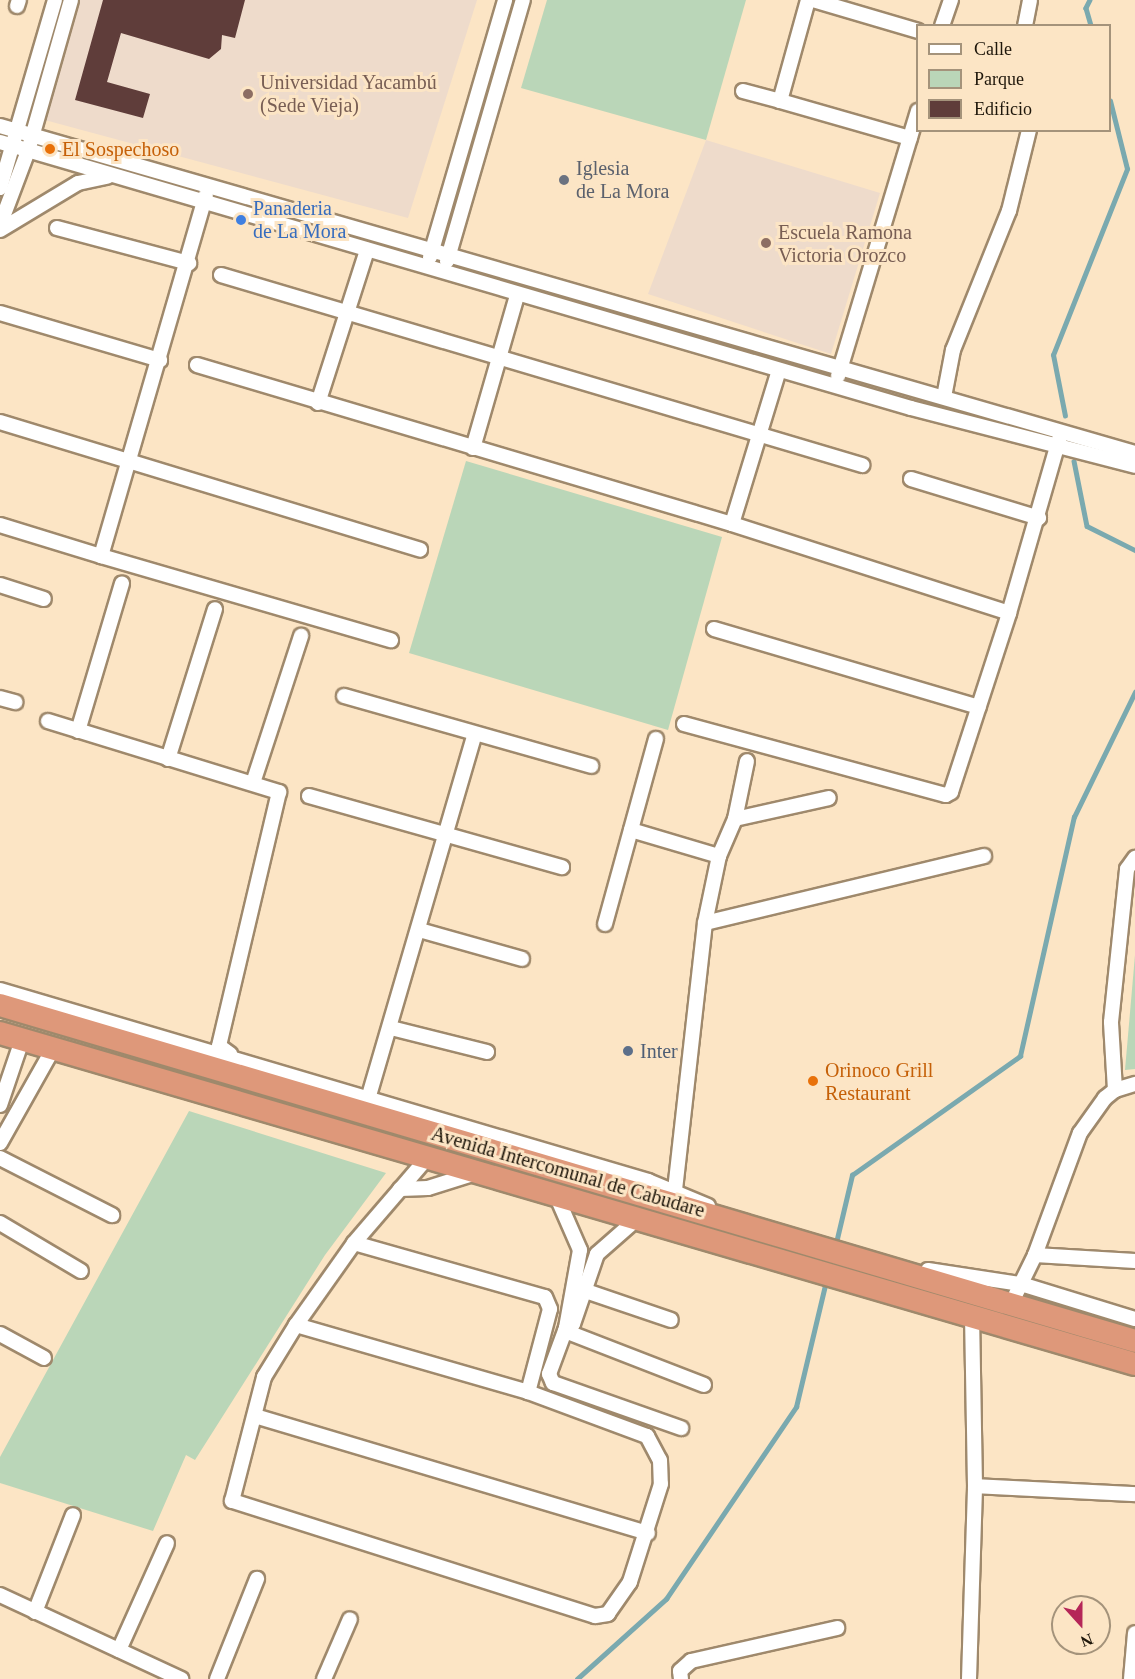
<!DOCTYPE html>
<html>
<head>
<meta charset="utf-8">
<style>
  body { margin:0 }
  #map { position:relative; width:1135px; height:1679px; overflow:hidden; background:#fce5c5; font-family:"Times New Roman",serif }
  div>[style] { position:absolute }
  [style*='--x'] { left:calc(var(--x)*1px); top:calc(var(--y)*1px); width:calc(var(--w)*1px); rotate:calc(var(--a)*1deg) }
  .education>* { inset:0; background:#eedbcb }
  .green>* { inset:0; background:#bad6b8 }
  .stream>* { height:4.5px; margin:-2.25px; padding:0 2.25px; transform-origin:2.25px; border-radius:2.25px; background:#7aa9af }
  .building>* { inset:0; background:#5f3d3a }
  .roads { filter:drop-shadow(2px 0 #9f896c) drop-shadow(-2px 0 #9f896c) drop-shadow(0 2px #9f896c) drop-shadow(0 -2px #9f896c) }
  .minor>* { height:14px; margin:-7px; padding:0 7px; transform-origin:7px; border-radius:7px; background:#fff }
  .trunk>* { height:22px; margin:-11px; padding:0 11px; transform-origin:11px; border-radius:11px; background:#de987a }
  .dots>* { width:16px; height:16px; translate:-50% -50%; box-sizing:border-box; border:3px solid #fce5c5; border-radius:50% }
  span { translate:-50% -50%; white-space:nowrap; text-align:center; line-height:1.15; -webkit-text-stroke:6px #fce5c5; paint-order:stroke }
  .education-label { font-size:20px; color:#785e54 }
  .left { translate:0 -50%; text-align:left }
  .food-label { font-size:20px; color:#c56008 }
  .worship-label { font-size:20px; color:#5b616d }
  .shop-label { font-size:20px; color:#366cbe }
  .service-label { font-size:20px; color:#4e5e75 }
  .street-label { font-size:20px; color:#1f170b }
  .legend { position:absolute; left:916px; top:24px; width:195px; height:108px; box-sizing:border-box; background:#fce5c5; border:2px solid #a4937b; margin:0; padding:8px 10px; list-style:none; font-size:18px; color:#1f170b }
  .legend li { display:flex; align-items:center; gap:12px; height:30px }
  .legend b { width:30px; border:2px solid #a4937b }
  .north { position:absolute; left:1051px; top:1595px; width:60px; height:60px; box-sizing:border-box; background:#fce5c5; border:2px solid #a4937b; border-radius:50%; rotate:159deg; font-size:16px; font-weight:700; line-height:24px; text-align:center; color:#1f170b }
  .north::after { content:''; display:block; margin:auto; width:21px; height:27px; background:#b52658; clip-path:polygon(50% 0,100% 100%,50% 72%,0 100%) }
</style>
</head>
<body>
<div id="map">
  <div class="education">
    <i style="clip-path:polygon(74px 0,477px 0,408px 218px,41px 119px)"></i>
    <i style="clip-path:polygon(706px 140px,880px 193px,831px 354px,648px 294px)"></i>
  </div>
  <div class="green">
    <i style="clip-path:polygon(547px 0,746px 0,706px 140px,521px 88px)"></i>
    <i style="clip-path:polygon(466px 461px,722px 537px,668px 730px,409px 653px)"></i>
    <i style="clip-path:polygon(1135px 955px,1135px 1069px,1125px 1070px)"></i>
    <i style="clip-path:polygon(189px 1111px,386px 1173px,325px 1255px,195px 1460px,186px 1455px,153px 1531px,0 1483px,0 1457px)"></i>
  </div>
  <div class="stream">
    <i style="--x:1090;--y:0;--w:9;--a:117"></i>
    <i style="--x:1086;--y:8;--w:19;--a:74"></i>
    <i style="--x:1065;--y:416;--w:62;--a:-101.1"></i>
    <i style="--x:1053;--y:355;--w:200;--a:-68.3"></i>
    <i style="--x:1127;--y:169;--w:70;--a:-104"></i>
    <i style="--x:1074;--y:461;--w:66;--a:78.7"></i>
    <i style="--x:1087;--y:526;--w:54;--a:26.6"></i>
    <i style="--x:835;--y:1247;--w:74;--a:-76.7"></i>
    <i style="--x:852;--y:1175;--w:206;--a:-35.3"></i>
    <i style="--x:1020;--y:1056;--w:245;--a:-77.3"></i>
    <i style="--x:1074;--y:817;--w:139;--a:-64"></i>
    <i style="--x:577;--y:1679;--w:120;--a:-42"></i>
    <i style="--x:666;--y:1599;--w:232;--a:-55.9"></i>
    <i style="--x:796;--y:1407;--w:130;--a:-76.6"></i>
  </div>
  <div class="building">
    <i style="clip-path:polygon(103px 0,245px 0,235px 38px,222px 35px,221px 49px,209px 59px,121px 33px,107px 82px,150px 94px,143px 118px,75px 100px)"></i>
  </div>
  <div class="roads">
    <div class="minor">
      <i style="--x:813;--y:0;--w:109;--a:16.4"></i>
      <i style="--x:17;--y:6;--w:6;--a:-72"></i>
      <i style="--x:942;--y:26;--w:28;--a:-71"></i>
      <i style="--x:1025;--y:26;--w:26;--a:-79"></i>
      <i style="--x:743;--y:91;--w:38;--a:15"></i>
      <i style="--x:780;--y:101;--w:105;--a:-74.5"></i>
      <i style="--x:780;--y:101;--w:135;--a:15.9"></i>
      <i style="--x:0;--y:126;--w:1181;--a:16.07"></i>
      <i style="--x:0;--y:142;--w:949;--a:16.28"></i>
      <i style="--x:911;--y:408;--w:231;--a:14.5"></i>
      <i style="--x:0;--y:188;--w:196;--a:-73.7"></i>
      <i style="--x:0;--y:225;--w:79;--a:-69.3"></i>
      <i style="--x:28;--y:151;--w:157;--a:-74.1"></i>
      <i style="--x:57;--y:228;--w:137;--a:14.9"></i>
      <i style="--x:0;--y:230;--w:91;--a:-31.1"></i>
      <i style="--x:78;--y:183;--w:30;--a:-12"></i>
      <i style="--x:430;--y:257;--w:268;--a:-73.7"></i>
      <i style="--x:447;--y:261;--w:272;--a:-73.8"></i>
      <i style="--x:221;--y:275;--w:669;--a:16.51"></i>
      <i style="--x:0;--y:313;--w:167;--a:16.4"></i>
      <i style="--x:197;--y:365;--w:558;--a:16.55"></i>
      <i style="--x:779;--y:370;--w:161;--a:107"></i>
      <i style="--x:732;--y:524;--w:291;--a:17.8"></i>
      <i style="--x:838;--y:376;--w:277;--a:-73.2"></i>
      <i style="--x:944;--y:397;--w:48;--a:-79.2"></i>
      <i style="--x:953;--y:350;--w:150;--a:-68.1"></i>
      <i style="--x:1009;--y:211;--w:83;--a:-76.1"></i>
      <i style="--x:318;--y:403;--w:161;--a:-72.2"></i>
      <i style="--x:0;--y:422;--w:439;--a:16.9"></i>
      <i style="--x:473;--y:448;--w:158;--a:-73.9"></i>
      <i style="--x:911;--y:479;--w:134;--a:16.9"></i>
      <i style="--x:0;--y:525;--w:106;--a:17.1"></i>
      <i style="--x:101;--y:556;--w:376;--a:-73.8"></i>
      <i style="--x:101;--y:556;--w:302;--a:16.2"></i>
      <i style="--x:0;--y:585;--w:46;--a:17.7"></i>
      <i style="--x:714;--y:629;--w:276;--a:16.4"></i>
      <i style="--x:344;--y:696;--w:257;--a:15.8"></i>
      <i style="--x:0;--y:698;--w:16;--a:15"></i>
      <i style="--x:48;--y:721;--w:242;--a:17.1"></i>
      <i style="--x:279;--y:792;--w:261;--a:103.3"></i>
      <i style="--x:219;--y:1046;--w:14;--a:36"></i>
      <i style="--x:684;--y:724;--w:271;--a:15.2"></i>
      <i style="--x:946;--y:795;--w:6;--a:-31"></i>
      <i style="--x:951;--y:792;--w:188;--a:-72"></i>
      <i style="--x:1009;--y:613;--w:184;--a:-73.9"></i>
      <i style="--x:78;--y:731;--w:154;--a:-73.4"></i>
      <i style="--x:168;--y:759;--w:157;--a:-72.6"></i>
      <i style="--x:253;--y:783;--w:155;--a:-71.9"></i>
      <i style="--x:309;--y:796;--w:263;--a:15.7"></i>
      <i style="--x:735;--y:819;--w:96;--a:-12.6"></i>
      <i style="--x:631;--y:830;--w:92;--a:16.5"></i>
      <i style="--x:705;--y:923;--w:287;--a:-13.5"></i>
      <i style="--x:605;--y:924;--w:192;--a:-74.6"></i>
      <i style="--x:419;--y:930;--w:107;--a:15.7"></i>
      <i style="--x:0;--y:990;--w:676;--a:16.42"></i>
      <i style="--x:648;--y:1181;--w:65;--a:22.6"></i>
      <i style="--x:391;--y:1028;--w:99;--a:14"></i>
      <i style="--x:1115;--y:1090;--w:68;--a:-93.4"></i>
      <i style="--x:1111;--y:1022;--w:154;--a:-84"></i>
      <i style="--x:1127;--y:869;--w:14;--a:-54"></i>
      <i style="--x:368;--y:1099;--w:378;--a:-73.7"></i>
      <i style="--x:0;--y:1105;--w:69;--a:-71.3"></i>
      <i style="--x:0;--y:1143;--w:108;--a:-60.6"></i>
      <i style="--x:0;--y:1158;--w:126;--a:27"></i>
      <i style="--x:400;--y:1189;--w:28;--a:-2"></i>
      <i style="--x:428;--y:1188;--w:50;--a:-17.4"></i>
      <i style="--x:675;--y:1190;--w:269;--a:-83.6"></i>
      <i style="--x:705;--y:923;--w:68;--a:-78.2"></i>
      <i style="--x:719;--y:856;--w:40;--a:-66.6"></i>
      <i style="--x:735;--y:819;--w:59;--a:-78.3"></i>
      <i style="--x:556;--y:1195;--w:60;--a:66.4"></i>
      <i style="--x:580;--y:1250;--w:79;--a:100.2"></i>
      <i style="--x:566;--y:1328;--w:49;--a:110.3"></i>
      <i style="--x:549;--y:1374;--w:10;--a:66"></i>
      <i style="--x:553;--y:1383;--w:136;--a:19.4"></i>
      <i style="--x:0;--y:1223;--w:94;--a:30.7"></i>
      <i style="--x:354;--y:1243;--w:198;--a:15.8"></i>
      <i style="--x:545;--y:1297;--w:13;--a:67"></i>
      <i style="--x:550;--y:1309;--w:86;--a:104.8"></i>
      <i style="--x:1035;--y:1255;--w:100;--a:3.4"></i>
      <i style="--x:928;--y:1270;--w:94;--a:8.6"></i>
      <i style="--x:1021;--y:1284;--w:119;--a:17.1"></i>
      <i style="--x:577;--y:1288;--w:99;--a:18.8"></i>
      <i style="--x:1012;--y:1302;--w:52;--a:-63.9"></i>
      <i style="--x:1035;--y:1255;--w:130;--a:-69.8"></i>
      <i style="--x:1080;--y:1133;--w:43;--a:-54.5"></i>
      <i style="--x:1105;--y:1098;--w:13;--a:-39"></i>
      <i style="--x:1115;--y:1090;--w:21;--a:-17"></i>
      <i style="--x:296;--y:1325;--w:241;--a:16.1"></i>
      <i style="--x:528;--y:1392;--w:127;--a:20.3"></i>
      <i style="--x:647;--y:1436;--w:27;--a:62"></i>
      <i style="--x:660;--y:1460;--w:24;--a:88"></i>
      <i style="--x:661;--y:1484;--w:103;--a:107.6"></i>
      <i style="--x:630;--y:1582;--w:39;--a:125"></i>
      <i style="--x:608;--y:1614;--w:13;--a:171"></i>
      <i style="--x:595;--y:1616;--w:381;--a:-162.4"></i>
      <i style="--x:232;--y:1501;--w:128;--a:-75.5"></i>
      <i style="--x:264;--y:1377;--w:61;--a:-58.4"></i>
      <i style="--x:296;--y:1325;--w:100;--a:-54.7"></i>
      <i style="--x:354;--y:1243;--w:112;--a:-49.3"></i>
      <i style="--x:566;--y:1328;--w:8;--a:-30"></i>
      <i style="--x:573;--y:1324;--w:74;--a:-71.1"></i>
      <i style="--x:597;--y:1254;--w:53;--a:-41.2"></i>
      <i style="--x:565;--y:1331;--w:149;--a:21.2"></i>
      <i style="--x:0;--y:1334;--w:50;--a:28.6"></i>
      <i style="--x:255;--y:1416;--w:410;--a:16.6"></i>
      <i style="--x:975;--y:1486;--w:160;--a:2.9"></i>
      <i style="--x:0;--y:1595;--w:200;--a:24.9"></i>
      <i style="--x:35;--y:1612;--w:104;--a:-68.6"></i>
      <i style="--x:119;--y:1650;--w:117;--a:-65.8"></i>
      <i style="--x:217;--y:1679;--w:108;--a:-68.2"></i>
      <i style="--x:324;--y:1679;--w:65;--a:-66.6"></i>
      <i style="--x:681;--y:1679;--w:8;--a:-97"></i>
      <i style="--x:680;--y:1671;--w:15;--a:-42"></i>
      <i style="--x:691;--y:1661;--w:150;--a:-12.7"></i>
      <i style="--x:969;--y:1679;--w:193;--a:-88.2"></i>
      <i style="--x:975;--y:1486;--w:169;--a:-91"></i>
      <i style="--x:1131;--y:1679;--w:46;--a:-85"></i>
    </div>
    <div class="trunk">
      <i style="--x:0;--y:1005;--w:1184;--a:16.49"></i>
      <i style="--x:0;--y:1033;--w:1182;--a:16.26"></i>
    </div>
  </div>
  <div class="dots">
    <i style="left:248px;top:94px;background:#8d6e63"></i>
    <i style="left:50px;top:149px;background:#e8710a"></i>
    <i style="left:564px;top:180px;background:#6b7280"></i>
    <i style="left:241px;top:220px;background:#3f7fe0"></i>
    <i style="left:766px;top:243px;background:#8d6e63"></i>
    <i style="left:628px;top:1051px;background:#5c6f8a"></i>
    <i style="left:813px;top:1081px;background:#e8710a"></i>
  </div>
  <div class="education-label">
    <span class="left" style="left:260px;top:94px">Universidad Yacambú<br>(Sede Vieja)</span>
    <span class="left" style="left:778px;top:244px">Escuela Ramona<br>Victoria Orozco</span>
  </div>
  <div class="food-label">
    <span class="left" style="left:62px;top:149px">El Sospechoso</span>
    <span class="left" style="left:825px;top:1082px">Orinoco Grill<br>Restaurant</span>
  </div>
  <div class="worship-label">
    <span class="left" style="left:576px;top:180px">Iglesia<br>de La Mora</span>
  </div>
  <div class="shop-label">
    <span class="left" style="left:253px;top:220px">Panaderia<br>de La Mora</span>
  </div>
  <div class="service-label">
    <span class="left" style="left:640px;top:1051px">Inter</span>
  </div>
  <div class="street-label">
    <span style="left:568px;top:1172px;rotate:16deg">Avenida Intercomunal de Cabudare</span>
  </div>
  <ul class="legend">
  <li><b style="height:8px;background:#fff"></b>Calle</li>
  <li><b style="height:16px;background:#bad6b8"></b>Parque</li>
  <li><b style="height:16px;background:#5f3d3a"></b>Edificio</li>
  </ul>
  <div class="north">N</div>
</div>
</body>
</html>
